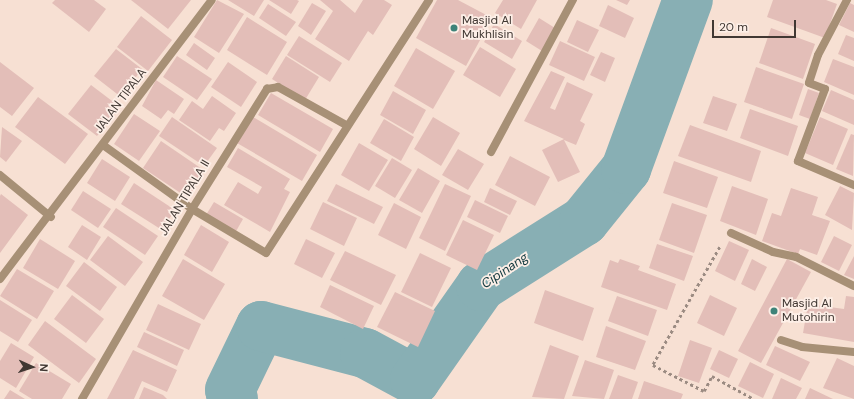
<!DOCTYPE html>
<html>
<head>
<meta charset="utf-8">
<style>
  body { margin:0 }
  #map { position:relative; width:854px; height:399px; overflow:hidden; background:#f7e0d3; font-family:"DM Sans",sans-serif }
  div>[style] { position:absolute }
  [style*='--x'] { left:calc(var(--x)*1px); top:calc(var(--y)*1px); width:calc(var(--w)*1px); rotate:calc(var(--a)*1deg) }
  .river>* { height:50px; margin:-25px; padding:0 25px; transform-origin:25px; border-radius:25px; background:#88afb4 }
  .building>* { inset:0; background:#e3beb8 }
  .path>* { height:2.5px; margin-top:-1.25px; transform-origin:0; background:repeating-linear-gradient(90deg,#9b8b82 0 3px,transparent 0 6px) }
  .minor>* { height:8px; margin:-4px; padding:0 4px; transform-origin:4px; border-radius:4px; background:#a79076 }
  .dots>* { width:11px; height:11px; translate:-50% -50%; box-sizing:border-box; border:2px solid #fdefe7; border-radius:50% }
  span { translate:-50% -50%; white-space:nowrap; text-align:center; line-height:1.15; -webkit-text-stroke:3.5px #fdefe7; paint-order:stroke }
  .poi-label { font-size:12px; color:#413833 }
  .left { translate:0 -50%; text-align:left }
  .street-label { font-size:12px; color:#413833 }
  .water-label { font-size:13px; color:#143b40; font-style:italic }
  .north { position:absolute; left:12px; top:347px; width:40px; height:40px; -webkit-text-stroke:3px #fdefe7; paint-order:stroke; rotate:93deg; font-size:11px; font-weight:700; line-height:16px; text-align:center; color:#413833 }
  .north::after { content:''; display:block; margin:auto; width:14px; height:18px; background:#413833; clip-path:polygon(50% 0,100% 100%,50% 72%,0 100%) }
  .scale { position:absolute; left:712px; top:20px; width:84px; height:18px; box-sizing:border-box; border:2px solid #413833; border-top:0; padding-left:5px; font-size:12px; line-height:14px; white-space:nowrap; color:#413833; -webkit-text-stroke:3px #fdefe7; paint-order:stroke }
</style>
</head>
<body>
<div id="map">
  <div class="river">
    <i style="--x:233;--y:399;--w:9;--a:-108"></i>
    <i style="--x:230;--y:390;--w:71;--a:-64.2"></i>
    <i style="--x:261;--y:326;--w:107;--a:14.6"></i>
    <i style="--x:365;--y:353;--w:57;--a:28.4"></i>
    <i style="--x:415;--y:380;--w:115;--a:-54.9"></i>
    <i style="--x:481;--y:286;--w:122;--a:-32.3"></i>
    <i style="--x:584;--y:221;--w:67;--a:-51.1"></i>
    <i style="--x:626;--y:169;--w:180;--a:-69.9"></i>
  </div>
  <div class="building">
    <i style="clip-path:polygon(55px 0,94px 0,106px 9px,89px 32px,52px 3px)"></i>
    <i style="clip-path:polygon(131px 0,191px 0,168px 29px)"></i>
    <i style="clip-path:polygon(217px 0,244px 14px,219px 53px,194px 37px)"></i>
    <i style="clip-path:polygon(228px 0,264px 0,254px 16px)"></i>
    <i style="clip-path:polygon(269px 0,297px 0,299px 1px,291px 14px)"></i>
    <i style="clip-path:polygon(320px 0,340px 0,355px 13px,363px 0,384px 0,392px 5px,373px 35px,368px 31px,349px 61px,315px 39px,333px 11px)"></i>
    <i style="clip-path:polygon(437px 0,458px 0,492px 18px,466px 66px,416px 38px)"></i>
    <i style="clip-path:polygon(503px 0,537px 0,521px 29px,495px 13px)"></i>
    <i style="clip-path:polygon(616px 0,630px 0,627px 5px)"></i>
    <i style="clip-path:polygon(773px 0,826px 0,837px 4px,825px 38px,767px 17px)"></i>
    <i style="clip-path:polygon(312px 3px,326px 11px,311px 35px,298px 26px)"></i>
    <i style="clip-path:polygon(850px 3px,854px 5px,854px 32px,839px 25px)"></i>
    <i style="clip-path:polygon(268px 4px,296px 22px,286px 36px,259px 18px)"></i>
    <i style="clip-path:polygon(608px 5px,634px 18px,625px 38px,599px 26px)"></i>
    <i style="clip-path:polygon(141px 16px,172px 40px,148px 71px,117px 47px)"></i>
    <i style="clip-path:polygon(247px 17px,287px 42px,267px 75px,227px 50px)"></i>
    <i style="clip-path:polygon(539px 18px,555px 28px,542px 51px,526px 41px)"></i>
    <i style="clip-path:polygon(577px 20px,599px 30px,588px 52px,567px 42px)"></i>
    <i style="clip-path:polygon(494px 24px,522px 41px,512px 59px,484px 42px)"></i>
    <i style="clip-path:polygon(771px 28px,815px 44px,803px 79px,759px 63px)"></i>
    <i style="clip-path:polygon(846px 35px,854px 38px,854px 61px,838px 54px)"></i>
    <i style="clip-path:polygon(299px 36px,342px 63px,330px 82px,287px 55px)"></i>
    <i style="clip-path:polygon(560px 41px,595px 57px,584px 81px,549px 65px)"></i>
    <i style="clip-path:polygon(194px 43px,215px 58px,207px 70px,186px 55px)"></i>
    <i style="clip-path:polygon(480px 47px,516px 69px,500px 97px,463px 75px)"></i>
    <i style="clip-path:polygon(416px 48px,455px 71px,433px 109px,394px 86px)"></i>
    <i style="clip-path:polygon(116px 49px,142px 69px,121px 97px,94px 76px)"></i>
    <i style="clip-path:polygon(601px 52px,615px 58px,605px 82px,590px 75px)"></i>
    <i style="clip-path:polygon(177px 56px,212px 79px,197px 100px,163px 77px)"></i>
    <i style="clip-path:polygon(286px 56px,319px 77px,305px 100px,272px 79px)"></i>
    <i style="clip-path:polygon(833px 59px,854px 67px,854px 95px,824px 82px)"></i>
    <i style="clip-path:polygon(0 62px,34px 88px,12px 116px,0 107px)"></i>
    <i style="clip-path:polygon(228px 62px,257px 82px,241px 107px,211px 87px)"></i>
    <i style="clip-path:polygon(756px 67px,804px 84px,792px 119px,744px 102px)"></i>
    <i style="clip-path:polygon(551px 71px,565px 77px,550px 108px,555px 110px,567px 82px,593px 94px,580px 121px,585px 124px,576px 145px,564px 140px,580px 172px,558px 182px,542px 150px,564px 139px,524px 121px)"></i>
    <i style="clip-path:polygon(156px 80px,184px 99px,174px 114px,168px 110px,161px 119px,142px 106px)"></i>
    <i style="clip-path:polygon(91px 85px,120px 107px,97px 136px,68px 114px)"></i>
    <i style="clip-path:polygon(808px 89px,819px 93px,810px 119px,799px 115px)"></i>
    <i style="clip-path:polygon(831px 90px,854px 100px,854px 125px,822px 111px)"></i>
    <i style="clip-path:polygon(393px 91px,426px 110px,413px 134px,380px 115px)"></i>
    <i style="clip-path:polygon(271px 93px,333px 129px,320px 152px,258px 115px)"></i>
    <i style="clip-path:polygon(212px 96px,236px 113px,224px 131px,219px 128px,210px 141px,179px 120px,192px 101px,203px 109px)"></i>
    <i style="clip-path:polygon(713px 96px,737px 104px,727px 131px,703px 123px)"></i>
    <i style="clip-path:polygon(38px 97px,88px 134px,65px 164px,15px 127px)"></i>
    <i style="clip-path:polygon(750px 109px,798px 126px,788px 156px,740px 138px)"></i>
    <i style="clip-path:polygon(134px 114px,160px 131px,139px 161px,114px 144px)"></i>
    <i style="clip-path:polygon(172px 117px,217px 148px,204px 166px,159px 136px)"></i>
    <i style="clip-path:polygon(253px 117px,317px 155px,302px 181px,237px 143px)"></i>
    <i style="clip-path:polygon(433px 117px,460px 133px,441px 166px,414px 149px)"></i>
    <i style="clip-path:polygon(820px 117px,848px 129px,833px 165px,805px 153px)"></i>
    <i style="clip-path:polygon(384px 119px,414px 137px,401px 161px,370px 143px)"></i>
    <i style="clip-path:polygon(690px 125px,761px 151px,751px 182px,678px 156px)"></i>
    <i style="clip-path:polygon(2px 127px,22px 141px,6px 162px,0 157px)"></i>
    <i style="clip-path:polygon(851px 134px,854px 135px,853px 176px,836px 169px)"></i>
    <i style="clip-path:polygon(161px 141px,205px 171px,188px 198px,143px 168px)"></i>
    <i style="clip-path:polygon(359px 143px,388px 160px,369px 191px,341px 175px)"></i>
    <i style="clip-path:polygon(238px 148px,290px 179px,284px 189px,290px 192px,270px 232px,224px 205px,238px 182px,258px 194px,262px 187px,227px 167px)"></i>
    <i style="clip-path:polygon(458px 149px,484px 164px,468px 190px,442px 175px)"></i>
    <i style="clip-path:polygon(510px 156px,550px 177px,535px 206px,495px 185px)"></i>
    <i style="clip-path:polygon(392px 158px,412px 170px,395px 198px,375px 186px)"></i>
    <i style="clip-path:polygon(102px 159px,130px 177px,115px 201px,87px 183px)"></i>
    <i style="clip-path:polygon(674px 161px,718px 177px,707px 208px,663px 193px)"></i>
    <i style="clip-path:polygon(418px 168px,440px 181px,422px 213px,399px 200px)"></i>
    <i style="clip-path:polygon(134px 183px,175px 210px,162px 230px,121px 204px)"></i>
    <i style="clip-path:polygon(336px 184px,383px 207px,374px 224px,327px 201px)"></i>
    <i style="clip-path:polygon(445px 184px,471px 196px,445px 251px,419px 238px)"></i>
    <i style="clip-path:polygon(732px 186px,768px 199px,756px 235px,720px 221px)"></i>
    <i style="clip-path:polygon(840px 186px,854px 193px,852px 230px,825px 215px)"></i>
    <i style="clip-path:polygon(490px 188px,517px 201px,510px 215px,484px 202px)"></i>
    <i style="clip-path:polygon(791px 188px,818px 197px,812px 215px,830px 221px,817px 255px,800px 249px,798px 254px,762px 241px,772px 213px,781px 216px)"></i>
    <i style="clip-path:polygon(83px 191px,111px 209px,98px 228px,71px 210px)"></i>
    <i style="clip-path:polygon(1px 194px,28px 215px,0 253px,0 196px)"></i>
    <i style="clip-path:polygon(475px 200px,508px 216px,500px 233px,467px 217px)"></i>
    <i style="clip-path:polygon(214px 202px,243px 219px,235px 233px,206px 215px)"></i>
    <i style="clip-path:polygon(323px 202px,357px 218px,344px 246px,310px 229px)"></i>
    <i style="clip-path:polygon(394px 203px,421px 217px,406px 249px,378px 235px)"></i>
    <i style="clip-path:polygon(672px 203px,707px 215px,694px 253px,659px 240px)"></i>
    <i style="clip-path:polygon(116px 208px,158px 236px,145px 255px,103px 227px)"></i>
    <i style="clip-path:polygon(463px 220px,494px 235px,477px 270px,446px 255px)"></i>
    <i style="clip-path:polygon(82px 225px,101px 237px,87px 260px,68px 247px)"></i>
    <i style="clip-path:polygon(201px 225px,229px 242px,212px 272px,184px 255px)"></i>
    <i style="clip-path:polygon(108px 236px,143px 262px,125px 286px,90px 260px)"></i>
    <i style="clip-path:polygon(834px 236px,852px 245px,839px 271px,821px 262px)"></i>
    <i style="clip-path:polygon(40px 239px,75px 261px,58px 289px,23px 268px)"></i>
    <i style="clip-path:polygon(306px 239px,335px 253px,322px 278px,294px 264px)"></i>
    <i style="clip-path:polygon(729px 241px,749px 250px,735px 281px,715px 271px)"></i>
    <i style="clip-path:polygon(657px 244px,693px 256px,684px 281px,649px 268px)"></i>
    <i style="clip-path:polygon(345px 251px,396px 275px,381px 305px,330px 280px)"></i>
    <i style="clip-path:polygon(420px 253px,451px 268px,432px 307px,401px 292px)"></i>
    <i style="clip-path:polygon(854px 256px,854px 279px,844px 275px)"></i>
    <i style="clip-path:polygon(183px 259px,225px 284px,204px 320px,162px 296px)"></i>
    <i style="clip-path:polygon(620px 259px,640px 266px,638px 270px,676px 284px,667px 310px,601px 287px,610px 260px,618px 263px)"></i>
    <i style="clip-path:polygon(752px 259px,767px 267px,755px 291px,741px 284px)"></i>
    <i style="clip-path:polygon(787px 259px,811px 272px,761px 363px,738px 351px)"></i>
    <i style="clip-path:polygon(84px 262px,117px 287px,100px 311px,66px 286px)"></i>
    <i style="clip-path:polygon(17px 269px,54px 291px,37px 319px,0 296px)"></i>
    <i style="clip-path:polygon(330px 285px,374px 306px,363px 329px,320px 307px)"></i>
    <i style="clip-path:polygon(545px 290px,594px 308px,583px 341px,534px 323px)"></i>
    <i style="clip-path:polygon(395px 292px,435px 311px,418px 347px,377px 327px)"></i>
    <i style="clip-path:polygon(72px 295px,104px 319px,86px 343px,54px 319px)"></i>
    <i style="clip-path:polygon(710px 295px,737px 308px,724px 336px,697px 323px)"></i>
    <i style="clip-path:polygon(617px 296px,657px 310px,648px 336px,608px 321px)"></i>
    <i style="clip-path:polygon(846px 296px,854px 297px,854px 342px,803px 333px,808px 304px,844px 309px)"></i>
    <i style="clip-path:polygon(0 300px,32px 320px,18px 342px,0 331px)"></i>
    <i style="clip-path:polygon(158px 304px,201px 324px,189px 350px,146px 330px)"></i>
    <i style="clip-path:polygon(45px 321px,96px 359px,79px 383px,28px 345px)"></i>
    <i style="clip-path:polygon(606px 326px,646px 341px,635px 370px,596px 357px)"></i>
    <i style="clip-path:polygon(144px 332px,184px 350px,177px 366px,137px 347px)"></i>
    <i style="clip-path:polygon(690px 340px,712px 348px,699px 383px,678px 376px)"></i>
    <i style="clip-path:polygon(11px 343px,34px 357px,16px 388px,0 378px,0 361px)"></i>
    <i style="clip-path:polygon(550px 345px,579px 356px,564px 399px,532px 397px)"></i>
    <i style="clip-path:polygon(775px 346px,810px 362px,800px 381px,766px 365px)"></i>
    <i style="clip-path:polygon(133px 350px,177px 370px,167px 392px,142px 381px,134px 399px,107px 399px)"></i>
    <i style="clip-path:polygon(719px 350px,738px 359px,729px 378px,710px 369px)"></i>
    <i style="clip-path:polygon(837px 358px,854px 366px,854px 399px,823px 388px)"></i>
    <i style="clip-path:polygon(585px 360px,614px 370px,604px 399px,572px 396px)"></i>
    <i style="clip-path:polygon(750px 362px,774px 374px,763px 398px,738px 386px)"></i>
    <i style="clip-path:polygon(36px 363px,71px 384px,62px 399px,32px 399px,19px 391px)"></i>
    <i style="clip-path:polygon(618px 375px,638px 382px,632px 399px,609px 399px)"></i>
    <i style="clip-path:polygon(781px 378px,802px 388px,796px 399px,772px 399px)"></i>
    <i style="clip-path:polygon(644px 381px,683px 394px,681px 399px,638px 399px)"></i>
    <i style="clip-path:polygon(144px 387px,163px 395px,167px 399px,139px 399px)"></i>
    <i style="clip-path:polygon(810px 388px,833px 399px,805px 399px)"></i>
    <i style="clip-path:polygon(10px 390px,25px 399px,4px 399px)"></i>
  </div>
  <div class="path">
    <i style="--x:720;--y:247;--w:136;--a:119.6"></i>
    <i style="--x:653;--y:365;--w:57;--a:27"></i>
    <i style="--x:704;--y:391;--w:17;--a:-62"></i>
    <i style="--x:712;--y:376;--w:48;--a:28.7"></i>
  </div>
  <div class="minor">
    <i style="--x:847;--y:0;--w:62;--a:117.8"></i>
    <i style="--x:818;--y:55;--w:29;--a:108"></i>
    <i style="--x:809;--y:83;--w:17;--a:21"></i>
    <i style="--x:825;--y:89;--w:77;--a:110.6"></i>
    <i style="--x:798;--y:161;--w:61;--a:23.2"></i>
    <i style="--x:103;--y:145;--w:110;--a:35.7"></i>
    <i style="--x:192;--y:209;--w:86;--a:30.7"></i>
    <i style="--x:266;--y:253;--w:301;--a:-57.2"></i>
    <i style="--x:491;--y:152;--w:173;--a:-61.7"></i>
    <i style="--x:0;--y:175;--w:66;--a:39.5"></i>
    <i style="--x:731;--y:233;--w:46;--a:24.3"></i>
    <i style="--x:773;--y:252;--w:24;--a:12"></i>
    <i style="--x:796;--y:257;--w:65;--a:26.6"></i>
    <i style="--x:0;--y:279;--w:350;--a:-52.8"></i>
    <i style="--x:781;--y:340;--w:22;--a:18"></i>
    <i style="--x:802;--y:347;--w:52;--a:5.5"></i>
    <i style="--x:82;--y:399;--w:220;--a:-59.9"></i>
    <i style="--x:192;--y:209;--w:142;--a:-58"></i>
    <i style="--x:267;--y:89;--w:11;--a:-10"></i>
    <i style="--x:278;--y:87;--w:78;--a:29.2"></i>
  </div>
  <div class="dots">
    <i style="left:454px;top:28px;background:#3e8379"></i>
    <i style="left:774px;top:311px;background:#3e8379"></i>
  </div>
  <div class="poi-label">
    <span class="left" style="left:462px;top:28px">Masjid Al<br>Mukhlisin</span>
    <span class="left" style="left:782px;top:311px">Masjid Al<br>Mutohirin</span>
  </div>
  <div class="street-label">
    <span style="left:121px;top:101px;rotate:-53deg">JALAN TIPALA</span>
    <span style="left:185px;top:198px;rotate:-59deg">JALAN TIPALA II</span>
  </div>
  <div class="water-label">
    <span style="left:505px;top:271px;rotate:-34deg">Cipinang</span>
  </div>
  <div class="north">N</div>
  <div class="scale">20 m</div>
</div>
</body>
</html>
